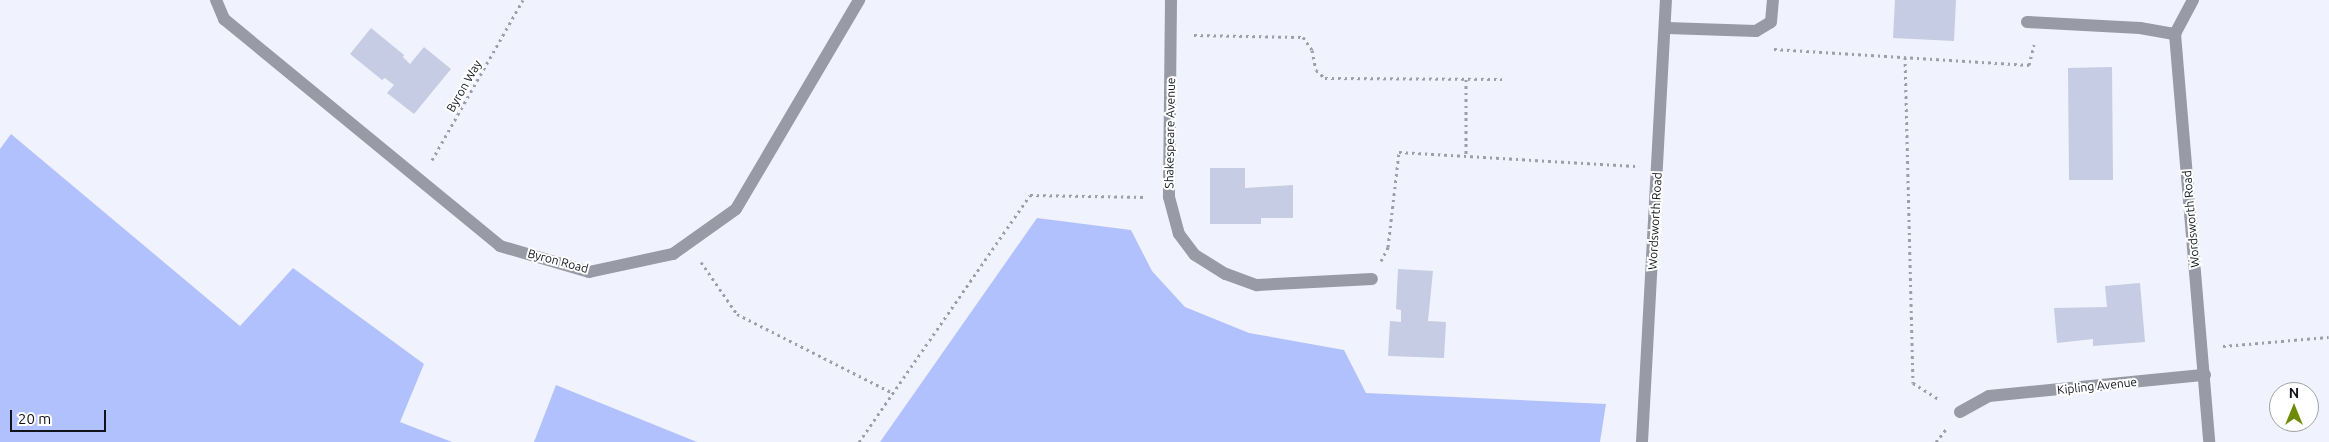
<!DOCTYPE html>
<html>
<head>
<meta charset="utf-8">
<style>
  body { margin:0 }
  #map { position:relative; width:2329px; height:442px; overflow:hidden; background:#f0f3fd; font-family:Ubuntu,sans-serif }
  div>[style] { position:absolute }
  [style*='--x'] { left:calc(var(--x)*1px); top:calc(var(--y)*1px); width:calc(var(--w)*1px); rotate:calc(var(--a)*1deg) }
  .forest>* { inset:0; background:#b1c1fe }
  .building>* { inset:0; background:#c5cce4 }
  .path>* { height:3px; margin-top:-1.5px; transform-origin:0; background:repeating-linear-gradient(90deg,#9c9ea8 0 2.5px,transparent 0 6.5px) }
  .minor>* { height:12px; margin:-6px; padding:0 6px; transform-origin:6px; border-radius:6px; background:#989aa5 }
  span { translate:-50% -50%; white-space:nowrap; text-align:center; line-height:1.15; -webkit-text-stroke:4px #fff; paint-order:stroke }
  .street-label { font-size:12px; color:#11131b }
  .north { position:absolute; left:2269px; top:382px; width:50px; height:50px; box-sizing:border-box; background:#fff; border:1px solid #a0a1a4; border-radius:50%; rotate:0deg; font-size:14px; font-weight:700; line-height:20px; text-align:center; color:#11131b }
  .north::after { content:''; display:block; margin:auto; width:18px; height:22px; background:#6e8b08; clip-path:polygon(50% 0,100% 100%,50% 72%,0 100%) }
  .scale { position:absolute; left:10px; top:410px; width:96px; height:22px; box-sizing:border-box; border:2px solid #11131b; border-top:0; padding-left:6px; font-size:15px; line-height:18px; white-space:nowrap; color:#11131b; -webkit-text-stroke:4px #fff; paint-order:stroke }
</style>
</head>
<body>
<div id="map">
  <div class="forest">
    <i style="clip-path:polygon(11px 134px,240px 326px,293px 268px,424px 364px,400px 422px,452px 442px,0 442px,0 149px)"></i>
    <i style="clip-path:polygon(1037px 218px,1131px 230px,1152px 271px,1185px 307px,1249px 333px,1344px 350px,1366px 393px,1606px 404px,1600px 442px,880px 442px)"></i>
    <i style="clip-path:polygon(556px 385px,697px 442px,534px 442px)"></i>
  </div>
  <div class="building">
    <i style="clip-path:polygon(1895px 0,1956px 0,1954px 41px,1893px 38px)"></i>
    <i style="clip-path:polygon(371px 28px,404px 55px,403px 57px,410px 64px,424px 47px,451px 69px,414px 114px,387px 93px,394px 85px,385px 78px,382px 80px,350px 54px)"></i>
    <i style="clip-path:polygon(2112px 67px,2113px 180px,2069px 180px,2068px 68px)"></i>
    <i style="clip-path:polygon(1210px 168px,1245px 168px,1245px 188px,1293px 185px,1293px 218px,1261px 218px,1261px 224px,1210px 224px)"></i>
    <i style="clip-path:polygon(1398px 269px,1433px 271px,1428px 321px,1446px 322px,1444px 358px,1388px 356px,1390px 321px,1401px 322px,1401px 310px,1396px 309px)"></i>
    <i style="clip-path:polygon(2140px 283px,2145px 342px,2093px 346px,2093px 339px,2057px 343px,2054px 308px,2107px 307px,2105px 286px)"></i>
  </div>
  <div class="path">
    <i style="--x:1194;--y:35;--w:109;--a:1.1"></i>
    <i style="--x:1303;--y:37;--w:16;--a:55"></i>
    <i style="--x:1312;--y:50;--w:20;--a:79"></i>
    <i style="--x:1316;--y:70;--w:12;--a:42"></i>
    <i style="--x:1325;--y:78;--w:177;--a:0.3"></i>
    <i style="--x:1774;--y:49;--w:256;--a:3.6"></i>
    <i style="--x:2029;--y:65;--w:21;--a:-76"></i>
    <i style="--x:1905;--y:57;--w:326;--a:88.6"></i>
    <i style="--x:1913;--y:383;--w:32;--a:32"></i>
    <i style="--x:1466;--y:79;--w:77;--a:90"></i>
    <i style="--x:432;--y:160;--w:184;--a:-60.4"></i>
    <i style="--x:1381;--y:261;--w:16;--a:-63"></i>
    <i style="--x:1388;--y:247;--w:96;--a:-83.4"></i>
    <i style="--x:1399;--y:152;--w:237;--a:3.4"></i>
    <i style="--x:701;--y:262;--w:63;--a:55.3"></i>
    <i style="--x:737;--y:314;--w:175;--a:26.9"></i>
    <i style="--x:2223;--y:346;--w:106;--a:-4.9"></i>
    <i style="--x:859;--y:442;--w:300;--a:-55.3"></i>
    <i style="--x:1030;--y:195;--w:116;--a:1"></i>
    <i style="--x:1936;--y:442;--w:16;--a:-52"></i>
  </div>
  <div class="minor">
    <i style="--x:216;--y:0;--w:21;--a:67"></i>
    <i style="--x:224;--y:19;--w:357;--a:39.4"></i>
    <i style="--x:500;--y:246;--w:93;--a:16.3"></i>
    <i style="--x:589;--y:272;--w:86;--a:-12.1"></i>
    <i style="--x:673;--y:254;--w:77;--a:-35.5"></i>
    <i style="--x:736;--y:209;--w:243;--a:-59.5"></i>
    <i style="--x:1171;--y:0;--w:197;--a:90.6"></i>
    <i style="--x:1169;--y:197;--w:38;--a:75"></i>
    <i style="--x:1179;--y:234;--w:26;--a:53"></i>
    <i style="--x:1195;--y:255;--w:36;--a:32"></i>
    <i style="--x:1226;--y:274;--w:33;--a:20"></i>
    <i style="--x:1257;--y:285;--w:115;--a:-3"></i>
    <i style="--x:2193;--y:0;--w:38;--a:118"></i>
    <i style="--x:2175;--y:34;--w:409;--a:85.2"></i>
    <i style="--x:2027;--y:22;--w:113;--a:3"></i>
    <i style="--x:2140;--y:28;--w:36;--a:10"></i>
    <i style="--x:1667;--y:28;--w:89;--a:1.9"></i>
    <i style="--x:1756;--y:31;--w:17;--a:-31"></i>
    <i style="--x:1771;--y:22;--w:22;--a:-85"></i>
    <i style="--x:1960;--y:412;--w:33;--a:-29"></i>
    <i style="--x:1989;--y:396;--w:217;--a:-5.6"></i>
    <i style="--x:1642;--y:442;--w:443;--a:-86.9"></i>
  </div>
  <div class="street-label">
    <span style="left:464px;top:86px;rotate:-60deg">Byron Way</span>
    <span style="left:1170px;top:133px;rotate:-89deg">Shakespeare Avenue</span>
    <span style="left:2191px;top:219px;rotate:-95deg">Wordsworth Road</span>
    <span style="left:1655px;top:221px;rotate:-87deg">Wordsworth Road</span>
    <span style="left:558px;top:261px;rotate:15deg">Byron Road</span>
    <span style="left:2097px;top:386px;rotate:-6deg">Kipling Avenue</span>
  </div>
  <div class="north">N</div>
  <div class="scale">20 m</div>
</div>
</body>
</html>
